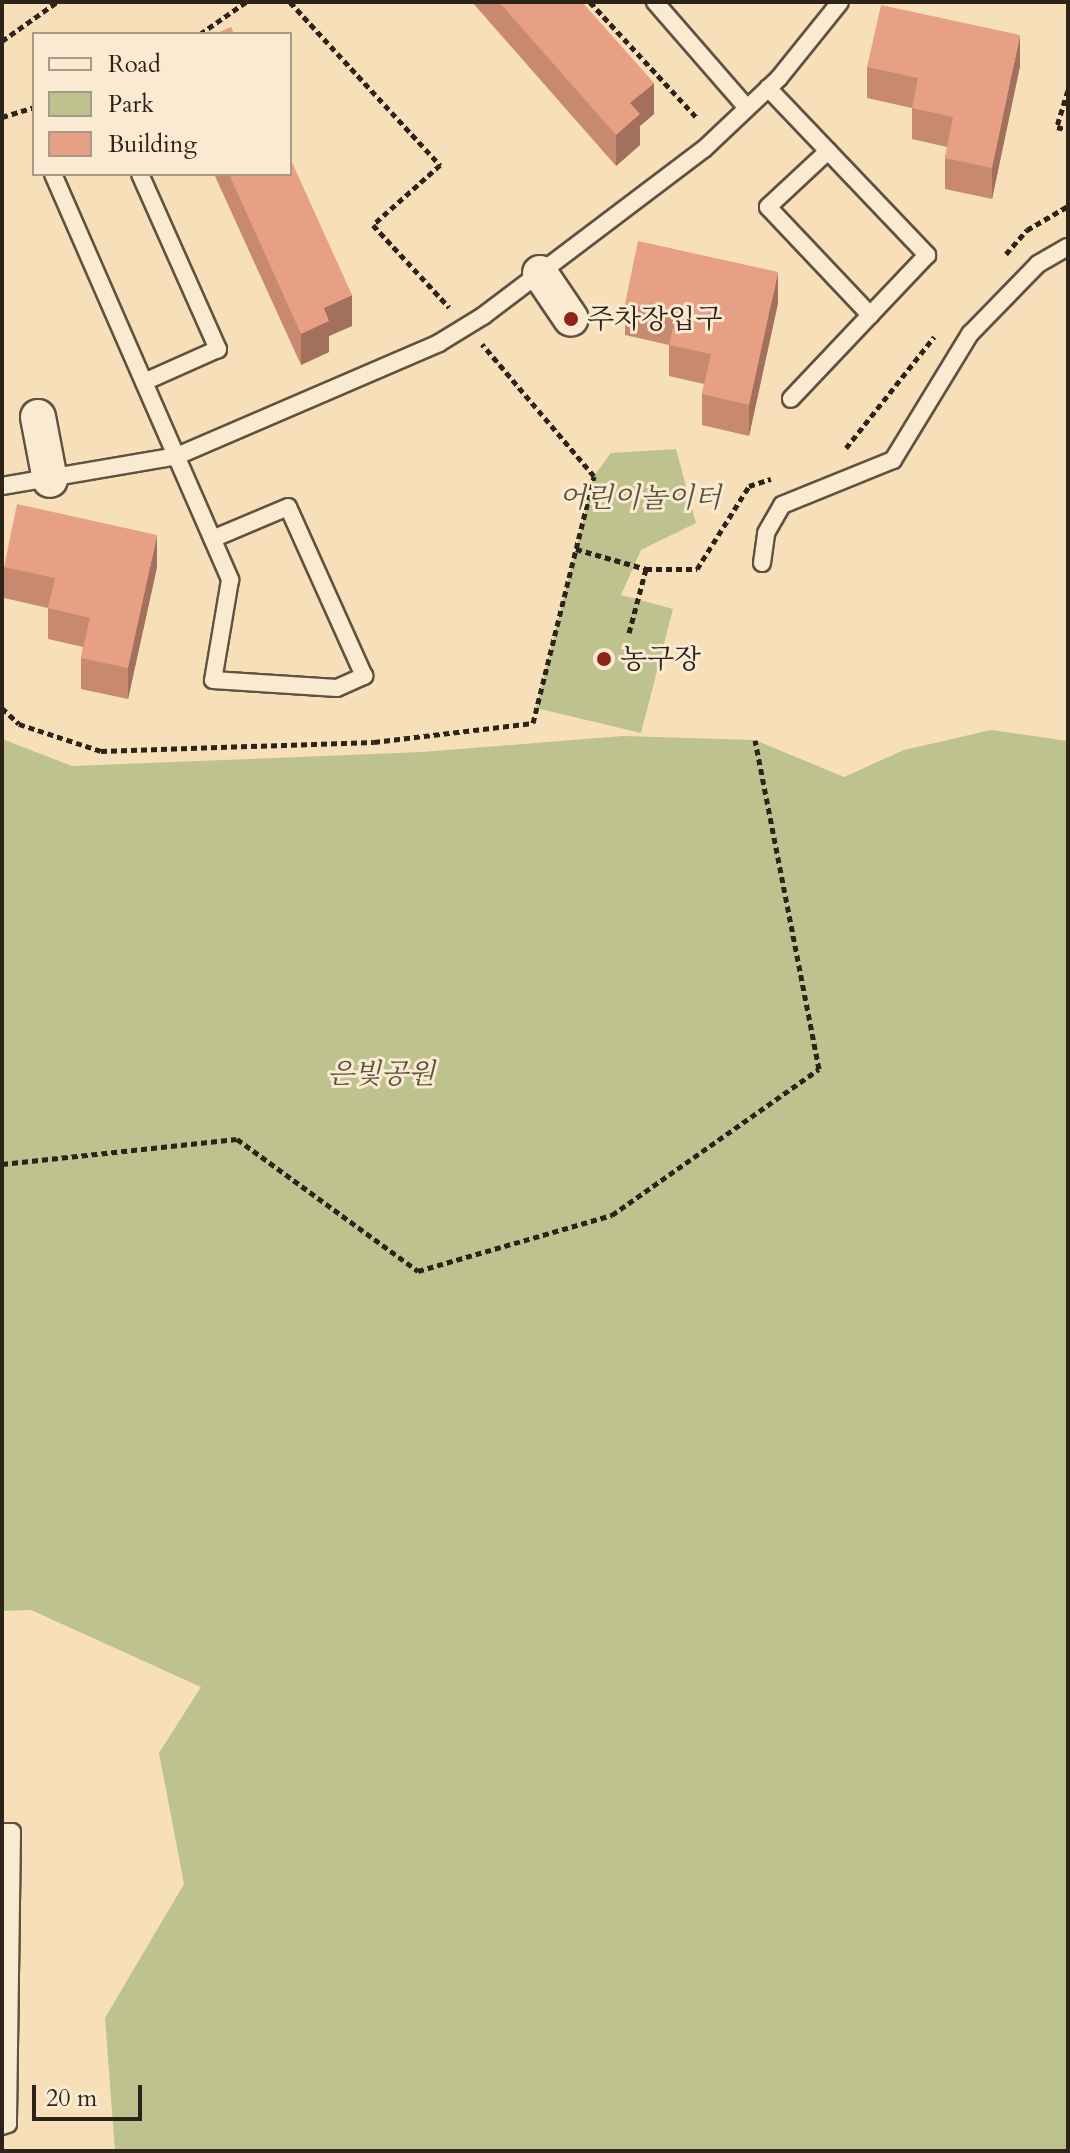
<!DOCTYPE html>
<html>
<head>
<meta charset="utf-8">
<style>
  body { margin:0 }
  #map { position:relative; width:1070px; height:2153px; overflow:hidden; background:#f7dfba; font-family:Cardo,"Noto Serif KR",serif }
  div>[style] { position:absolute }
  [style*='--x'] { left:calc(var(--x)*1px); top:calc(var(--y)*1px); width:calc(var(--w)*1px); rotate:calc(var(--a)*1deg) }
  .green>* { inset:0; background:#bdc28f }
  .path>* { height:5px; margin-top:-2.5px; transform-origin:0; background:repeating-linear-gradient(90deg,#2e2319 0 6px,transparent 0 10px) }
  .roads { filter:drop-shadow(2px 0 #605241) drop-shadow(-2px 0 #605241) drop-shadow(0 2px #605241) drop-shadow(0 -2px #605241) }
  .service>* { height:16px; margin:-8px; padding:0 8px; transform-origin:8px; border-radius:8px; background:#faead2 }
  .minor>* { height:34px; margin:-17px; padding:0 17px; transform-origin:17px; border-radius:17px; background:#faead2 }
  .wall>* { inset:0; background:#c78a71 }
  .shaded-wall>* { inset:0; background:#a2705c }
  .building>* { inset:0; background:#e7a083 }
  .dots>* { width:22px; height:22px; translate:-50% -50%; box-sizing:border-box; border:4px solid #faead2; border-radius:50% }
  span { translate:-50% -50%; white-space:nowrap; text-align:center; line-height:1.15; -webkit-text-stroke:6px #faead2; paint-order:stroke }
  .poi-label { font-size:28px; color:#2e2319 }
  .left { translate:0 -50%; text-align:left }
  .park-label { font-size:28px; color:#59533c; font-style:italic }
  .frame { position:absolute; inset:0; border:4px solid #2e2319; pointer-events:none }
  .legend { position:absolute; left:32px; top:32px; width:260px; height:144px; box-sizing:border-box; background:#faead2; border:2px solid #a89a88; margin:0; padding:10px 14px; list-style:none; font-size:24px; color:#2e2319 }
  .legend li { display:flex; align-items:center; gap:16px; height:40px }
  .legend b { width:40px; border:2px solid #a89a88 }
  .scale { position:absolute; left:32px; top:2085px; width:110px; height:36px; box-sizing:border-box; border:4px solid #2e2319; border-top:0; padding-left:10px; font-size:24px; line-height:28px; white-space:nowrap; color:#2e2319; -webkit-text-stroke:6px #faead2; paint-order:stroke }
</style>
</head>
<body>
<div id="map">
  <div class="green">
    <i style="clip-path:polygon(676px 449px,696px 523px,641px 550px,621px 595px,673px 609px,641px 733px,536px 708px,594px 476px,611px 453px)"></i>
    <i style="clip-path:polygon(991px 730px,1068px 741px,1068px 2151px,115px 2151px,105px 2018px,184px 1884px,159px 1753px,201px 1687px,31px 1610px,2px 1611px,2px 739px,72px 766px,422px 752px,623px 736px,755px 740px,844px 777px,904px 750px)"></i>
  </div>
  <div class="path">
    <i style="--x:290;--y:2;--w:222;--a:47.4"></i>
    <i style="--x:440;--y:165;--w:90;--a:138.2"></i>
    <i style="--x:373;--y:225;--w:112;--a:47.2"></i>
    <i style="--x:590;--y:2;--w:159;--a:47.3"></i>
    <i style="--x:200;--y:34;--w:56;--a:-34.8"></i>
    <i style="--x:2;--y:41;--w:67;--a:-35.3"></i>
    <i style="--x:1068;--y:90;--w:39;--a:107"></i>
    <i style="--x:1057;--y:127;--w:11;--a:15"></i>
    <i style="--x:2;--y:117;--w:34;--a:-17"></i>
    <i style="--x:1006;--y:254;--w:32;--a:-49"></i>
    <i style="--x:1027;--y:230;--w:48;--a:-30.3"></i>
    <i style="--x:846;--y:448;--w:142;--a:-51.6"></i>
    <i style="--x:576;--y:549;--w:73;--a:15.9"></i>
    <i style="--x:646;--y:569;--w:66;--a:104.9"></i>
    <i style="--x:646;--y:569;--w:51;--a:0"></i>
    <i style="--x:697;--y:569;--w:98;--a:-57.9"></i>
    <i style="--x:749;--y:486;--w:23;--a:-18"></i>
    <i style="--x:2;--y:708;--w:23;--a:43"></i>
    <i style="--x:19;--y:724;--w:86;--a:18.2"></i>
    <i style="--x:101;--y:751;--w:273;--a:-1.9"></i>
    <i style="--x:374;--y:742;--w:160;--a:-6.8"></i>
    <i style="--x:533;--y:723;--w:254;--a:-76.1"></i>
    <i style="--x:594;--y:476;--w:173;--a:-130.3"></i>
    <i style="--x:2;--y:1164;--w:236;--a:-6.1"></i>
    <i style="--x:237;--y:1139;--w:224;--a:36.1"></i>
    <i style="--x:418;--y:1271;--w:202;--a:-16.1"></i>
    <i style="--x:612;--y:1215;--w:253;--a:-35.2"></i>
    <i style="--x:819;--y:1069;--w:335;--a:-101"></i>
  </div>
  <div class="roads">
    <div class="service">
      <i style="--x:655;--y:2;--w:140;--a:49"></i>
      <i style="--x:768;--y:88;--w:231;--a:46.4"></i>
      <i style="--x:927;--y:255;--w:198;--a:133.4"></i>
      <i style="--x:828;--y:151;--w:82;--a:137"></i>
      <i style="--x:768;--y:207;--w:149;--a:46.6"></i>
      <i style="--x:53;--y:174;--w:443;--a:66.4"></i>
      <i style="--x:230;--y:580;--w:101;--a:99.6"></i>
      <i style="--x:213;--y:680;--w:124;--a:3.7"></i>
      <i style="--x:337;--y:688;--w:30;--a:-24"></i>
      <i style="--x:364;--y:676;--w:185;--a:-114.2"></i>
      <i style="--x:288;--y:507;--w:82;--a:157.2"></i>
      <i style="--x:140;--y:174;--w:192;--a:66"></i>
      <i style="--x:218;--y:349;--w:81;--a:156"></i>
      <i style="--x:2;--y:486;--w:178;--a:-9.7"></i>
      <i style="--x:177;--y:456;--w:285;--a:-23.3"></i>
      <i style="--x:439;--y:343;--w:52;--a:-31.5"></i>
      <i style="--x:483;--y:316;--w:277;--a:-37.1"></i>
      <i style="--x:704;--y:149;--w:103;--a:-43.4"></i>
      <i style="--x:779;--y:78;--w:97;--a:-51.2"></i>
      <i style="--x:762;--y:563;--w:30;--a:-82"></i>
      <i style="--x:766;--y:533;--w:32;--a:-60"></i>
      <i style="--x:782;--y:505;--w:120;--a:-22.1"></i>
      <i style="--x:893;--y:460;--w:148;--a:-58.6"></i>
      <i style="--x:970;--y:334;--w:98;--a:-45.8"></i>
      <i style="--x:1038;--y:264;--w:34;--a:-30"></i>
      <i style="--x:2;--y:1832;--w:10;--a:0"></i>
      <i style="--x:12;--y:1832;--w:292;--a:90.8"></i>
      <i style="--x:8;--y:2124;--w:6;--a:162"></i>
    </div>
    <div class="minor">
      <i style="--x:540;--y:273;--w:55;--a:56"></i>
      <i style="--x:38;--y:417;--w:64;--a:79.2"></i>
    </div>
  </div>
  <div class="wall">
    <i style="clip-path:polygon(472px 2px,582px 2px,654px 114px,640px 126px,640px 145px,616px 166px)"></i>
    <i style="clip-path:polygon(1020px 66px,992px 199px,945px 189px,945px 158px,947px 147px,912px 139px,912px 108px,867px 98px,867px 67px)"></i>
    <i style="clip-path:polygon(214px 174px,290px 174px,352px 326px,329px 336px,329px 352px,301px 365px)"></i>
    <i style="clip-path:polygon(778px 303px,749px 436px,702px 425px,702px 394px,704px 384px,669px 376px,669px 345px,625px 335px,625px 304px)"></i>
    <i style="clip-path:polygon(4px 567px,157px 567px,128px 699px,81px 689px,81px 658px,83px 647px,48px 639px,48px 608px,4px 598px)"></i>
  </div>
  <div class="shaded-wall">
    <i style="clip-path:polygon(1020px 35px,1020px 66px,992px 199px,992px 168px)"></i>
    <i style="clip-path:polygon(654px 83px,654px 114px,640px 126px,640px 145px,616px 166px,616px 135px,630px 103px)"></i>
    <i style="clip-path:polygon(778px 272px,778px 303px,749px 436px,749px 405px)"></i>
    <i style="clip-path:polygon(352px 295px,352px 326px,329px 336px,329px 352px,301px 365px,301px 334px,324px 308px)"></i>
    <i style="clip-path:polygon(157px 535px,157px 567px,128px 699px,128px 668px)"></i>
  </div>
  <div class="building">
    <i style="clip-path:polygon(499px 2px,582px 2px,654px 83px,630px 103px,640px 114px,616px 135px)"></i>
    <i style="clip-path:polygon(881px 5px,1020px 35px,992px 168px,945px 158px,953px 117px,912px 108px,918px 78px,867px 67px)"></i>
    <i style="clip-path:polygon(231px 27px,234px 34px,215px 34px)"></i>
    <i style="clip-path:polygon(290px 158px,352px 295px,324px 308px,329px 321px,301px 334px,229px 174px,290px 174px)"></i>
    <i style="clip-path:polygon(638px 241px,778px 272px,749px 405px,702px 394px,711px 354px,669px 345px,676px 315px,625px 304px)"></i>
    <i style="clip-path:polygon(17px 504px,157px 535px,128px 668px,81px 658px,90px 618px,48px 608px,55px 578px,4px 567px)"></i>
  </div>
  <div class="dots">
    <i style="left:571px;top:319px;background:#8f2418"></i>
    <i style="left:604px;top:659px;background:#8f2418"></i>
  </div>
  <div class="poi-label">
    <span class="left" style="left:587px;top:319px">주차장입구</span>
    <span class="left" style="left:620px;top:659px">농구장</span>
  </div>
  <div class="park-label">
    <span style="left:640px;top:498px">어린이놀이터</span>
    <span style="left:381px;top:1074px">은빛공원</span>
  </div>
  <div class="frame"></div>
  <ul class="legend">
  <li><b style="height:10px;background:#faead2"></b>Road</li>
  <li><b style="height:22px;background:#bdc28f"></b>Park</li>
  <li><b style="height:22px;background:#e7a083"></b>Building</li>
  </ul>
  <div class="scale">20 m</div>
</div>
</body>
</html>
